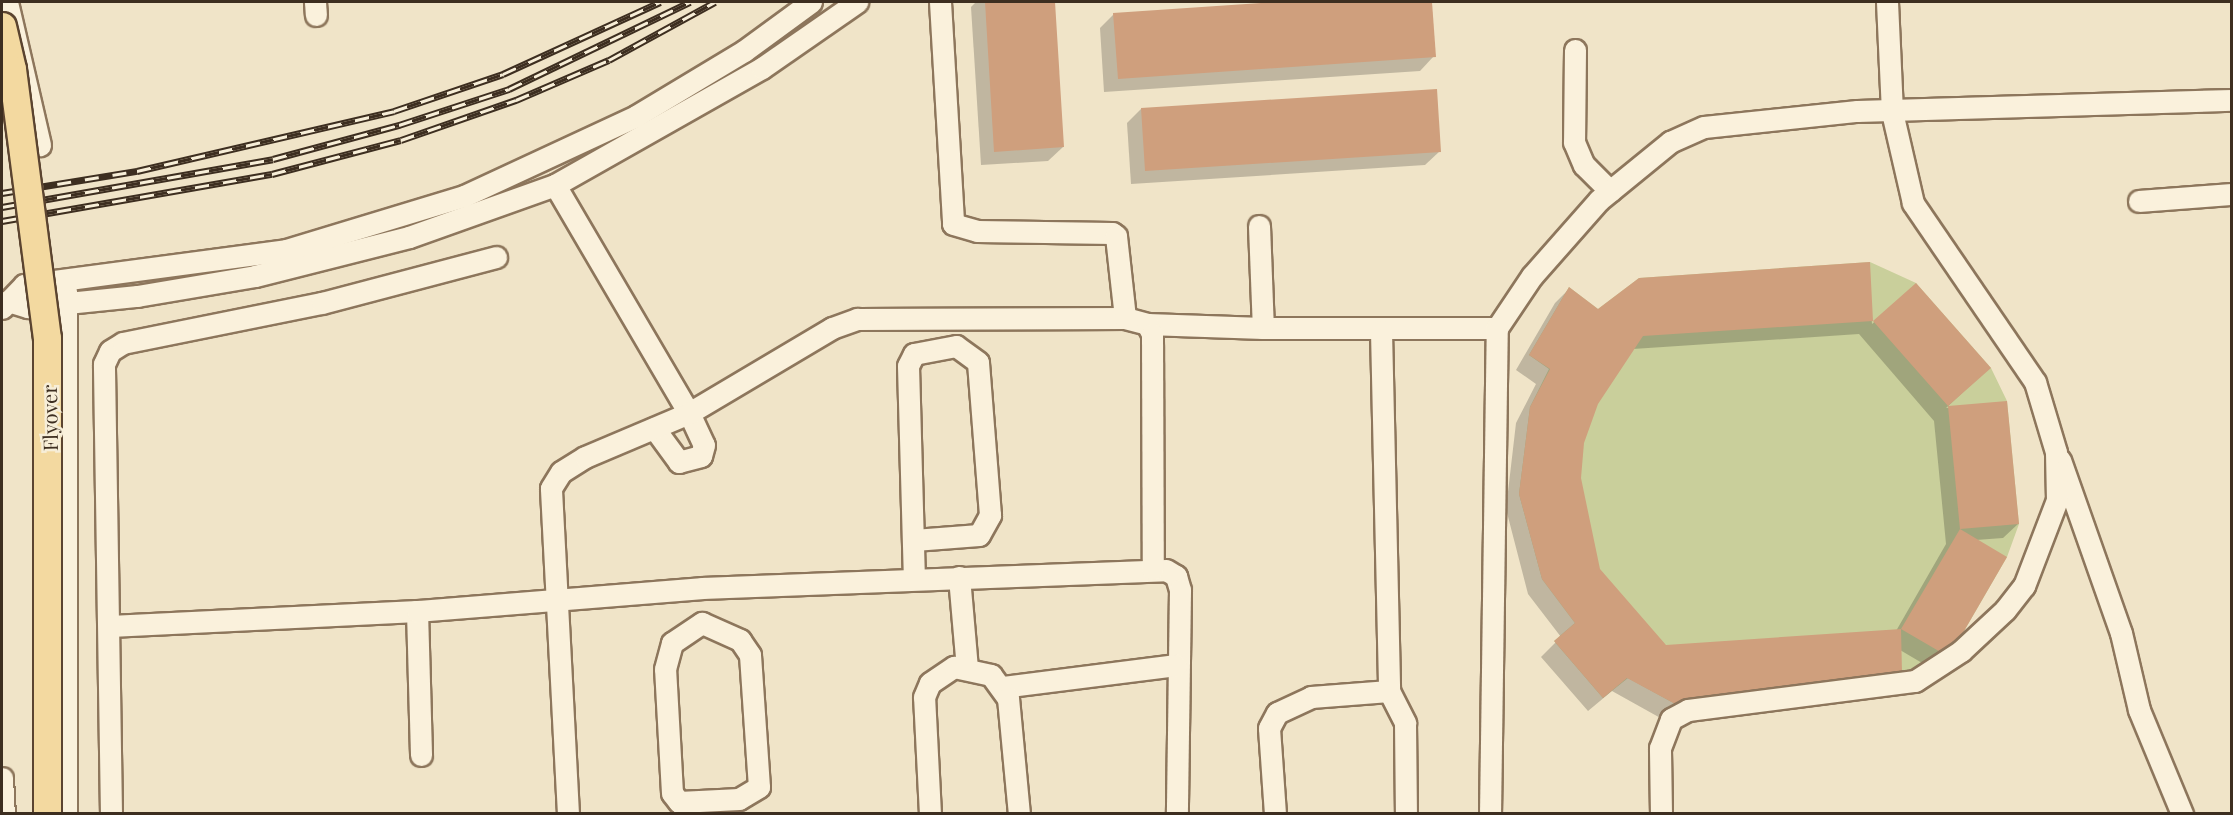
<!DOCTYPE html>
<html>
<head>
<meta charset="utf-8">
<style>
  body { margin:0 }
  #map { position:relative; width:2233px; height:815px; overflow:hidden; background:#f0e4c8; font-family:"Playfair Display",serif }
  div>[style] { position:absolute }
  [style*='--x'] { left:calc(var(--x)*1px); top:calc(var(--y)*1px); width:calc(var(--w)*1px); rotate:calc(var(--a)*1deg) }
  .green>* { inset:0; background:#c9cf9b }
  .shadow>* { inset:0; background:#0003 }
  .building>* { inset:0; background:#cf9f7d }
  .roads { filter:drop-shadow(2px 0 #8d765c) drop-shadow(-2px 0 #8d765c) drop-shadow(0 2px #8d765c) drop-shadow(0 -2px #8d765c) }
  .minor>* { height:21px; margin:-10.5px; padding:0 10.5px; transform-origin:10.5px; border-radius:10.5px; background:#faf1dc }
  .rail>* { height:7px; margin-top:-3.5px; transform-origin:0; background:repeating-linear-gradient(90deg,#f7eed8 0 14px,#3d2e20 0 28px); box-sizing:border-box; border-block:2px solid #3d2e20 }
  .bridges { filter:drop-shadow(2px 0 #5b4430) drop-shadow(-2px 0 #5b4430) drop-shadow(0 2px #5b4430) drop-shadow(0 -2px #5b4430) }
  .major-bridge>* { height:27px; margin:-13.5px; padding:0 13.5px; transform-origin:13.5px; border-radius:13.5px; background:#f3d9a0 }
  span { translate:-50% -50%; white-space:nowrap; text-align:center; line-height:1.15; -webkit-text-stroke:5px #f7eed8; paint-order:stroke }
  .street-label { font-size:20px; color:#3d2e20 }
  .frame { position:absolute; inset:0; border:3px solid #3d2e20; pointer-events:none }
</style>
</head>
<body>
<div id="map">
  <div class="green">
    <i style="clip-path:polygon(1870px 262px,1916px 283px,1991px 368px,2007px 401px,2019px 524px,2007px 557px,1949px 657px,1901px 672px,1679px 706px,1628px 678px,1603px 698px,1554px 641px,1575px 623px,1542px 579px,1519px 494px,1530px 407px,1549px 369px,1529px 355px,1569px 287px,1598px 309px,1639px 278px)"></i>
  </div>
  <div class="shadow">
    <i style="clip-path:polygon(976px 2px,1053px 2px,1063px 147px,1048px 161px,981px 165px,971px 7px)"></i>
    <i style="clip-path:polygon(1297px 2px,1430px 2px,1434px 56px,1420px 71px,1104px 92px,1100px 28px,1114px 14px)"></i>
    <i style="clip-path:polygon(1141px 109px,1440px 151px,1425px 165px,1131px 184px,1127px 123px)"></i>
    <i style="clip-path:polygon(evenodd,1868px 264px,1872px 324px,1916px 285px,1989px 368px,1946px 408px,2006px 402px,2018px 524px,2003px 538px,1976px 540px,2005px 557px,1934px 670px,1900px 650px,1664px 720px,1612px 691px,1588px 711px,1541px 657px,1561px 637px,1528px 594px,1506px 509px,1516px 423px,1536px 384px,1516px 370px,1555px 303px,1569px 289px,1598px 311px,1868px 264px,1859px 334px,1934px 421px,1946px 544px,1896px 631px,1666px 646px,1598px 570px,1579px 478px,1583px 442px,1597px 403px,1633px 349px,1859px 334px)"></i>
  </div>
  <div class="building">
    <i style="clip-path:polygon(985px 2px,1055px 2px,1064px 147px,994px 152px)"></i>
    <i style="clip-path:polygon(1275px 2px,1432px 2px,1436px 57px,1118px 79px,1113px 13px)"></i>
    <i style="clip-path:polygon(1437px 89px,1441px 152px,1145px 171px,1141px 108px)"></i>
    <i style="clip-path:polygon(1870px 262px,1873px 321px,1916px 283px,1991px 368px,1948px 406px,1873px 321px,1643px 336px,1598px 404px,1584px 443px,1581px 478px,1600px 569px,1666px 645px,1901px 629px,1960px 529px,2007px 557px,1949px 657px,1901px 629px,1902px 672px,1679px 706px,1627px 678px,1603px 698px,1554px 641px,1575px 623px,1542px 579px,1519px 494px,1530px 407px,1550px 369px,1529px 355px,1569px 287px,1598px 309px,1639px 278px)"></i>
    <i style="clip-path:polygon(2007px 401px,2019px 524px,1960px 529px,1948px 406px)"></i>
  </div>
  <div class="roads">
    <div class="minor">
      <i style="--x:7;--y:2;--w:147;--a:77"></i>
      <i style="--x:315;--y:2;--w:13;--a:86"></i>
      <i style="--x:940;--y:2;--w:222;--a:86.6"></i>
      <i style="--x:953;--y:224;--w:25;--a:16"></i>
      <i style="--x:977;--y:231;--w:135;--a:0.8"></i>
      <i style="--x:1112;--y:233;--w:5;--a:37"></i>
      <i style="--x:1116;--y:236;--w:82;--a:83.7"></i>
      <i style="--x:1575;--y:50;--w:92;--a:90.6"></i>
      <i style="--x:1574;--y:142;--w:25;--a:67"></i>
      <i style="--x:1584;--y:165;--w:37;--a:45"></i>
      <i style="--x:555;--y:185;--w:264;--a:59.6"></i>
      <i style="--x:689;--y:413;--w:35;--a:65"></i>
      <i style="--x:704;--y:445;--w:11;--a:105"></i>
      <i style="--x:701;--y:456;--w:23;--a:165"></i>
      <i style="--x:679;--y:462;--w:42;--a:-126.3"></i>
      <i style="--x:2139;--y:201;--w:93;--a:-4.3"></i>
      <i style="--x:1259;--y:226;--w:102;--a:87.8"></i>
      <i style="--x:1263;--y:328;--w:234;--a:0"></i>
      <i style="--x:66;--y:291;--w:523;--a:90"></i>
      <i style="--x:8;--y:301;--w:21;--a:17"></i>
      <i style="--x:28;--y:307;--w:110;--a:-5.8"></i>
      <i style="--x:137;--y:296;--w:120;--a:-9.6"></i>
      <i style="--x:255;--y:276;--w:159;--a:-14.2"></i>
      <i style="--x:409;--y:237;--w:155;--a:-19.6"></i>
      <i style="--x:555;--y:185;--w:238;--a:-29.5"></i>
      <i style="--x:762;--y:68;--w:116;--a:-34.8"></i>
      <i style="--x:2;--y:308;--w:32;--a:-46"></i>
      <i style="--x:24;--y:285;--w:264;--a:-7.6"></i>
      <i style="--x:286;--y:250;--w:186;--a:-16.9"></i>
      <i style="--x:464;--y:196;--w:190;--a:-24.9"></i>
      <i style="--x:636;--y:116;--w:126;--a:-31"></i>
      <i style="--x:744;--y:51;--w:83;--a:-36.2"></i>
      <i style="--x:1147;--y:324;--w:116;--a:2"></i>
      <i style="--x:1381;--y:331;--w:360;--a:88.7"></i>
      <i style="--x:1389;--y:691;--w:36;--a:63"></i>
      <i style="--x:1405;--y:723;--w:91;--a:89.4"></i>
      <i style="--x:2060;--y:460;--w:183;--a:70.6"></i>
      <i style="--x:2121;--y:633;--w:79;--a:76.8"></i>
      <i style="--x:2139;--y:710;--w:113;--a:67.5"></i>
      <i style="--x:914;--y:540;--w:65;--a:-4.4"></i>
      <i style="--x:979;--y:535;--w:23;--a:-61"></i>
      <i style="--x:990;--y:515;--w:153;--a:-94.5"></i>
      <i style="--x:978;--y:362;--w:27;--a:-144"></i>
      <i style="--x:956;--y:346;--w:43;--a:169.2"></i>
      <i style="--x:914;--y:354;--w:13;--a:117"></i>
      <i style="--x:908;--y:366;--w:213;--a:88.4"></i>
      <i style="--x:959;--y:577;--w:91;--a:85"></i>
      <i style="--x:417;--y:611;--w:144;--a:88.4"></i>
      <i style="--x:702;--y:623;--w:42;--a:24.1"></i>
      <i style="--x:740;--y:640;--w:18;--a:56"></i>
      <i style="--x:750;--y:655;--w:132;--a:86.1"></i>
      <i style="--x:759;--y:787;--w:23;--a:149"></i>
      <i style="--x:739;--y:799;--w:60;--a:177.1"></i>
      <i style="--x:679;--y:802;--w:11;--a:-128"></i>
      <i style="--x:672;--y:793;--w:124;--a:-93.2"></i>
      <i style="--x:665;--y:669;--w:27;--a:-75"></i>
      <i style="--x:672;--y:643;--w:36;--a:-34"></i>
      <i style="--x:110;--y:626;--w:307;--a:-2.8"></i>
      <i style="--x:417;--y:611;--w:286;--a:-4.6"></i>
      <i style="--x:702;--y:588;--w:464;--a:-2.2"></i>
      <i style="--x:1166;--y:570;--w:12;--a:31"></i>
      <i style="--x:1176;--y:576;--w:15;--a:74"></i>
      <i style="--x:1180;--y:590;--w:224;--a:90.8"></i>
      <i style="--x:1002;--y:687;--w:175;--a:-7.2"></i>
      <i style="--x:2;--y:778;--w:36;--a:87"></i>
      <i style="--x:111;--y:814;--w:450;--a:-90.9"></i>
      <i style="--x:104;--y:364;--w:14;--a:-65"></i>
      <i style="--x:110;--y:351;--w:15;--a:-32"></i>
      <i style="--x:123;--y:343;--w:203;--a:-11.4"></i>
      <i style="--x:322;--y:303;--w:180;--a:-14.8"></i>
      <i style="--x:568;--y:814;--w:326;--a:-93"></i>
      <i style="--x:551;--y:488;--w:19;--a:-58"></i>
      <i style="--x:561;--y:472;--w:28;--a:-32"></i>
      <i style="--x:585;--y:457;--w:113;--a:-22.9"></i>
      <i style="--x:689;--y:413;--w:166;--a:-30.7"></i>
      <i style="--x:832;--y:328;--w:27;--a:-20"></i>
      <i style="--x:857;--y:319;--w:268;--a:-0.2"></i>
      <i style="--x:1125;--y:318;--w:23;--a:15"></i>
      <i style="--x:1147;--y:324;--w:11;--a:63"></i>
      <i style="--x:1152;--y:334;--w:235;--a:89.8"></i>
      <i style="--x:930;--y:814;--w:117;--a:-92.9"></i>
      <i style="--x:924;--y:697;--w:15;--a:-67"></i>
      <i style="--x:930;--y:683;--w:29;--a:-34"></i>
      <i style="--x:954;--y:667;--w:38;--a:12"></i>
      <i style="--x:991;--y:675;--w:29;--a:54"></i>
      <i style="--x:1008;--y:698;--w:117;--a:84.6"></i>
      <i style="--x:1275;--y:814;--w:86;--a:-94"></i>
      <i style="--x:1269;--y:728;--w:17;--a:-62"></i>
      <i style="--x:1277;--y:713;--w:38;--a:-25"></i>
      <i style="--x:1311;--y:697;--w:78;--a:-4.4"></i>
      <i style="--x:1490;--y:814;--w:486;--a:-89.2"></i>
      <i style="--x:1497;--y:328;--w:63;--a:-56.1"></i>
      <i style="--x:1532;--y:276;--w:101;--a:-48.6"></i>
      <i style="--x:1599;--y:200;--w:92;--a:-39.2"></i>
      <i style="--x:1670;--y:142;--w:37;--a:-24"></i>
      <i style="--x:1704;--y:127;--w:154;--a:-6"></i>
      <i style="--x:1857;--y:111;--w:375;--a:-1.7"></i>
      <i style="--x:1661;--y:814;--w:66;--a:-90.9"></i>
      <i style="--x:1660;--y:748;--w:31;--a:-69"></i>
      <i style="--x:1671;--y:719;--w:19;--a:-28"></i>
      <i style="--x:1688;--y:710;--w:229;--a:-7.3"></i>
      <i style="--x:1915;--y:681;--w:55;--a:-33.1"></i>
      <i style="--x:1961;--y:651;--w:60;--a:-43"></i>
      <i style="--x:2005;--y:610;--w:31;--a:-52"></i>
      <i style="--x:2024;--y:586;--w:92;--a:-69"></i>
      <i style="--x:2057;--y:500;--w:48;--a:-91.2"></i>
      <i style="--x:2056;--y:452;--w:73;--a:-106.7"></i>
      <i style="--x:2035;--y:382;--w:217;--a:-124.3"></i>
      <i style="--x:1913;--y:203;--w:93;--a:-103"></i>
      <i style="--x:1892;--y:112;--w:110;--a:-92.6"></i>
    </div>
  </div>
  <div class="rail">
    <i style="--x:2;--y:193;--w:137;--a:-9.3"></i>
    <i style="--x:137;--y:171;--w:264;--a:-13.1"></i>
    <i style="--x:394;--y:111;--w:115;--a:-18.7"></i>
    <i style="--x:503;--y:74;--w:173;--a:-24.6"></i>
    <i style="--x:2;--y:207;--w:275;--a:-10"></i>
    <i style="--x:273;--y:159;--w:131;--a:-15.1"></i>
    <i style="--x:399;--y:125;--w:116;--a:-18.1"></i>
    <i style="--x:509;--y:89;--w:201;--a:-25.7"></i>
    <i style="--x:2;--y:221;--w:274;--a:-9.9"></i>
    <i style="--x:272;--y:174;--w:133;--a:-14.8"></i>
    <i style="--x:401;--y:140;--w:122;--a:-19.2"></i>
    <i style="--x:516;--y:100;--w:101;--a:-23.3"></i>
    <i style="--x:609;--y:60;--w:121;--a:-28.7"></i>
  </div>
  <div class="bridges">
    <div class="major-bridge">
      <i style="--x:2;--y:26;--w:44;--a:76.9"></i>
      <i style="--x:12;--y:69;--w:271;--a:82.6"></i>
      <i style="--x:47;--y:338;--w:476;--a:90"></i>
    </div>
  </div>
  <div class="street-label">
    <span style="left:49px;top:418px;rotate:-91deg">Flyover</span>
  </div>
  <div class="frame"></div>
</div>
</body>
</html>
